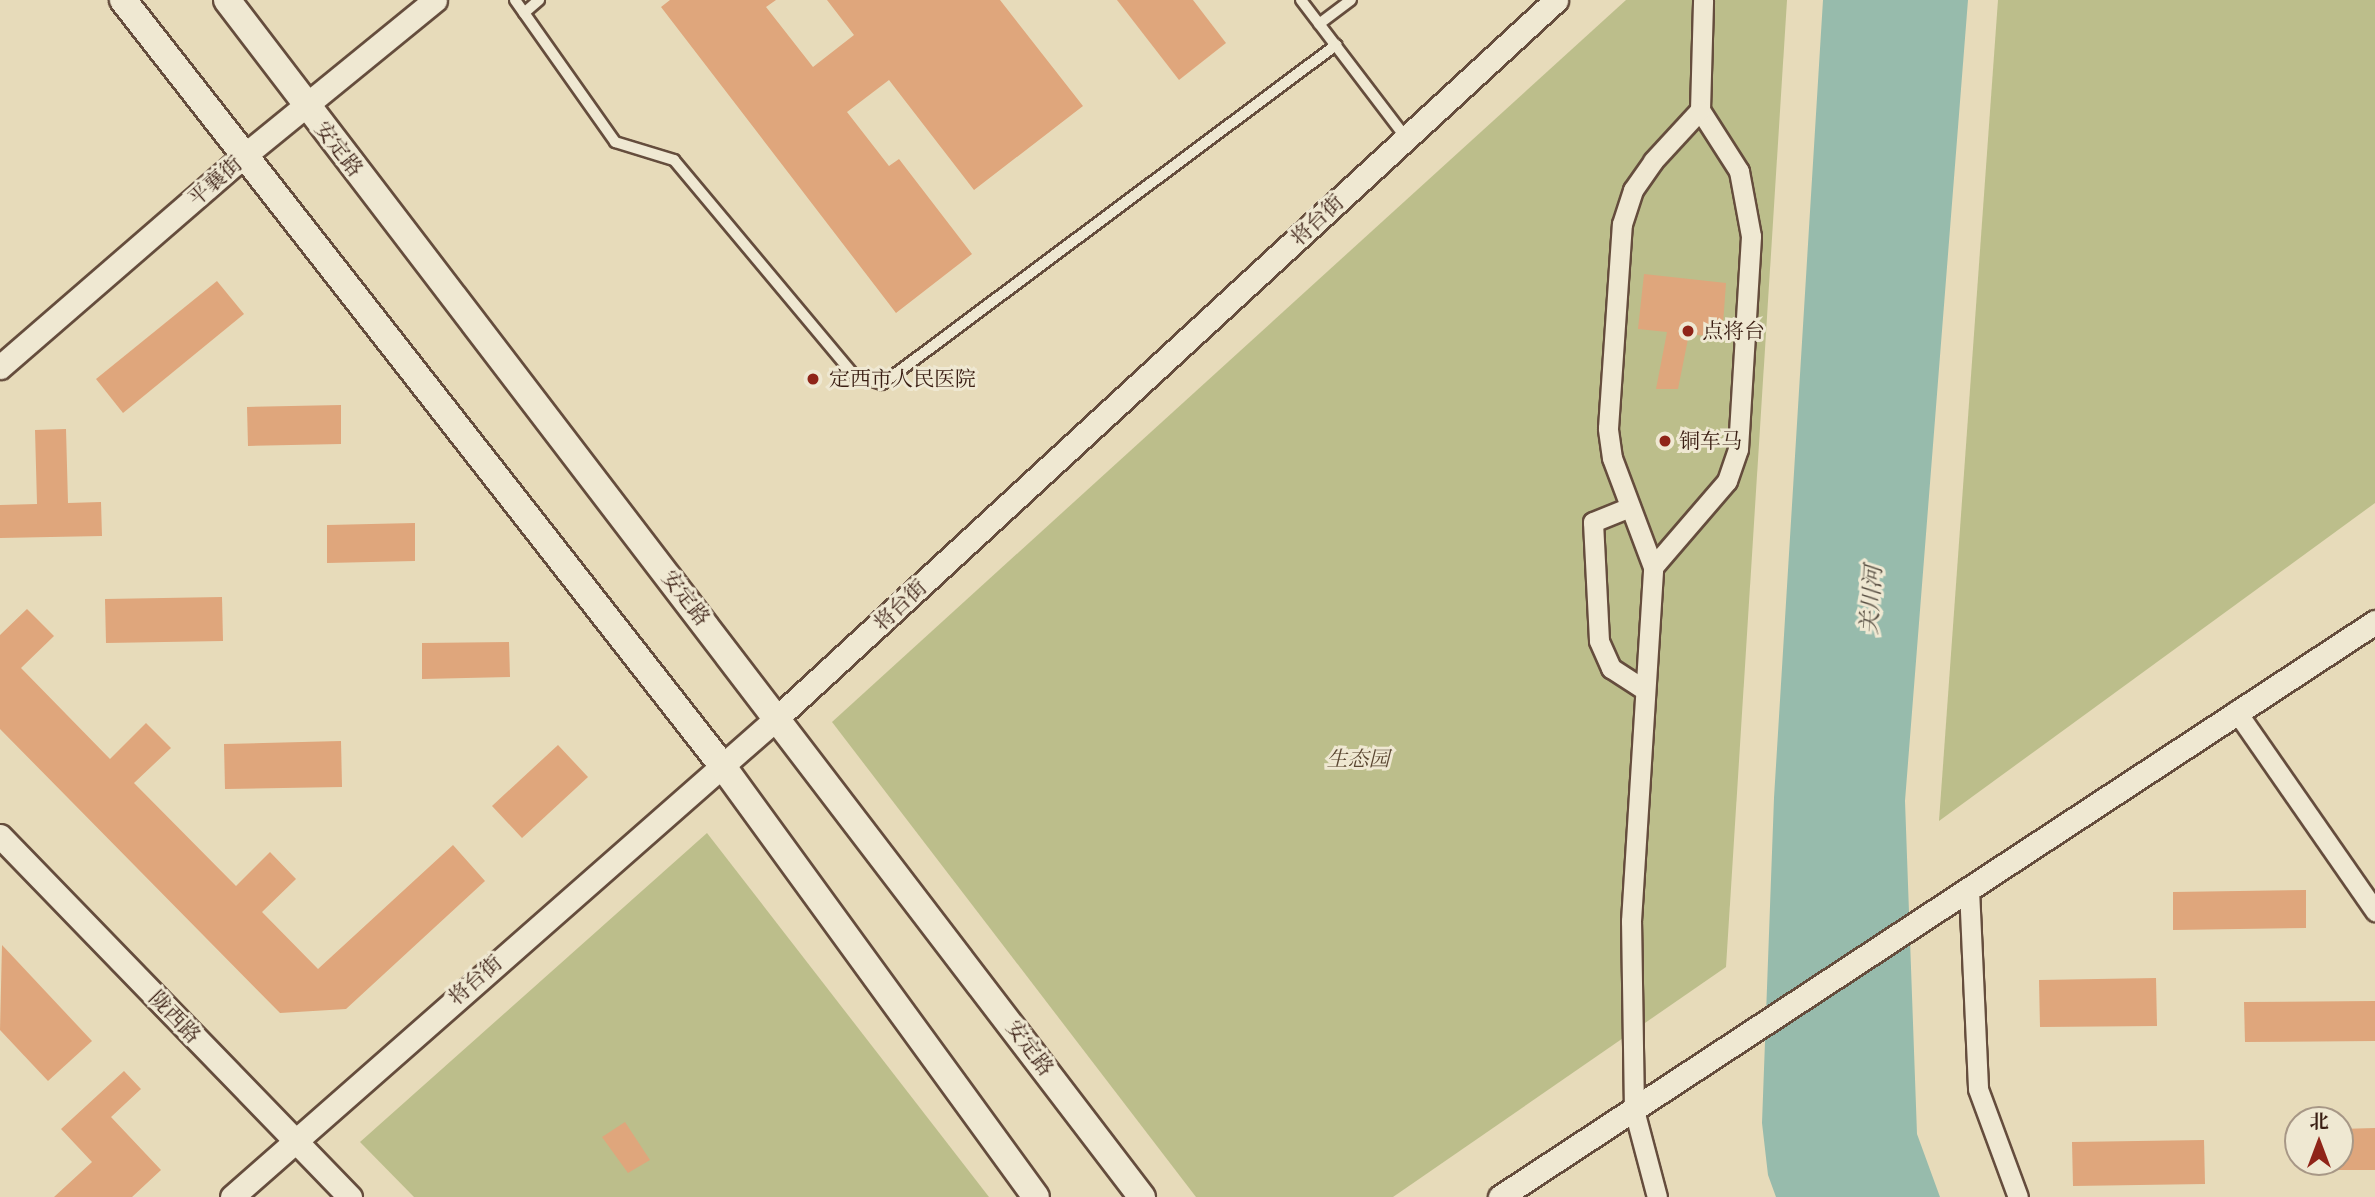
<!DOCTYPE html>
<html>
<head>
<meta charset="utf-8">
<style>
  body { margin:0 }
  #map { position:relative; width:2375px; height:1197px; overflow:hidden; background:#e7dbba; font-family:"IM FELL French Canon","Noto Serif SC",serif }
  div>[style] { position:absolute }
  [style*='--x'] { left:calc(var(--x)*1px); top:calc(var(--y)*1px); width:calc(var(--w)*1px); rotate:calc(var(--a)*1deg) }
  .green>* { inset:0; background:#bcbe8b }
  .water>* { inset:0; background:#97bbac }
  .building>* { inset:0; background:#dfa67c }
  .roads { filter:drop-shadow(2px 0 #654d3d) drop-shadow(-2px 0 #654d3d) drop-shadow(0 2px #654d3d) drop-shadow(0 -2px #654d3d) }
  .service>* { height:10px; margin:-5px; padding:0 5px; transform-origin:5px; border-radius:5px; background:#efe8d2 }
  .minor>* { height:19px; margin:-9.5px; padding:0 9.5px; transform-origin:9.5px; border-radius:9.5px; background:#efe8d2 }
  .tertiary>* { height:23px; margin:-11.5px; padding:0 11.5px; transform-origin:11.5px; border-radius:11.5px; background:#efe8d2 }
  .secondary>* { height:26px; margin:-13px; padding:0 13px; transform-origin:13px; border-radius:13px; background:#efe8d2 }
  .dots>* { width:19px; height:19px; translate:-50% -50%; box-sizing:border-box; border:4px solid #efe8d2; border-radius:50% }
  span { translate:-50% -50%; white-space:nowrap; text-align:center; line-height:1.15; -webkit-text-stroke:6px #efe8d2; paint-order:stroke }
  .street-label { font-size:21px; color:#3a1e13 }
  .poi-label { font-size:21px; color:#3a1e13 }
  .left { translate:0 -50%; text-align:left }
  .park-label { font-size:21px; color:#5a4631; font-style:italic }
  .water-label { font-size:23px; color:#564d41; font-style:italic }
  .north { position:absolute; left:2284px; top:1106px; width:70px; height:70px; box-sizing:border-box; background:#efe8d2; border:2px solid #a79786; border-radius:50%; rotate:0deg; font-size:19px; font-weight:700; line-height:28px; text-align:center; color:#3a1e13 }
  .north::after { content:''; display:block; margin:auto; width:24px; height:32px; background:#8f2418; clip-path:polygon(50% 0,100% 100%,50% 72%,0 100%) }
</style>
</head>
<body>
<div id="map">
  <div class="green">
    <i style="clip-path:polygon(1626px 0,1787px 0,1726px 967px,1393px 1197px,1196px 1197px,832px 722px)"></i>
    <i style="clip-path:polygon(1998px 0,2375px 0,2375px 503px,1939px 821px)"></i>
    <i style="clip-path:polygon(707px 833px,989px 1197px,414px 1197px,360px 1142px)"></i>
  </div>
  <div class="water">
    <i style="clip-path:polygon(1823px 0,1968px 0,1905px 801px,1917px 1134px,1940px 1197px,1776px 1197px,1768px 1175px,1762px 1123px,1774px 798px)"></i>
  </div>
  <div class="building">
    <i style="clip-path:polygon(670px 0,776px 0,766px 7px,813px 67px,854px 35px,827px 0,1000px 0,1083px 106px,974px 190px,889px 80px,847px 112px,889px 166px,899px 159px,972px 254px,896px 313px,661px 7px)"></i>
    <i style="clip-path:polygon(1117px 0,1193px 0,1226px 43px,1179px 80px)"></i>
    <i style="clip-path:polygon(1644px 274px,1726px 283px,1722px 338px,1689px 334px,1678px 389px,1656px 389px,1667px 332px,1638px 329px)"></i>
    <i style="clip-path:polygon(217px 281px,244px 314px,123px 413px,96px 379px)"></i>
    <i style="clip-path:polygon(341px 405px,341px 444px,248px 446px,247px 407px)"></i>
    <i style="clip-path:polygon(66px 429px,68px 503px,101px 502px,102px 536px,0 538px,0 505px,37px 504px,35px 430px)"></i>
    <i style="clip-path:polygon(415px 523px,415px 561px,327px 563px,327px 525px)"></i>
    <i style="clip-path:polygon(222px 597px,223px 641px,106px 643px,105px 599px)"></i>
    <i style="clip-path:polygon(27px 609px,54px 636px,21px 668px,110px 759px,146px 723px,171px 748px,134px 783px,236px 886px,270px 852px,296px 879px,262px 912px,318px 969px,453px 845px,485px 881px,346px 1009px,280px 1013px,0 729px,0 635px)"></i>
    <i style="clip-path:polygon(509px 642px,510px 677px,422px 679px,422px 643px)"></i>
    <i style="clip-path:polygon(341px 741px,342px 787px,225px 789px,224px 744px)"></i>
    <i style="clip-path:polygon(558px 745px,588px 777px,522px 838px,492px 806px)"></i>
    <i style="clip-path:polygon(2306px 890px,2306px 928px,2173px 930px,2173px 892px)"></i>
    <i style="clip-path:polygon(2px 945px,92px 1041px,48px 1081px,0 1030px)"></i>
    <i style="clip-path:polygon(2156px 978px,2157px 1026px,2040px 1027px,2039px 980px)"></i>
    <i style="clip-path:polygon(2375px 1001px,2375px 1041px,2245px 1042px,2244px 1002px)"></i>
    <i style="clip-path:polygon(124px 1071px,141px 1089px,111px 1117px,161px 1170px,132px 1197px,54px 1197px,92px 1162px,61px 1129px)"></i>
    <i style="clip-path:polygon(625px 1122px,650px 1160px,628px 1173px,602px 1137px)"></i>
    <i style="clip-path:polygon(2375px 1128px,2375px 1170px,2300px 1170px,2300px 1162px,2340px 1162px,2340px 1129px)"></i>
    <i style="clip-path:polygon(2204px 1140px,2205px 1184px,2073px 1186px,2072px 1142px)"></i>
  </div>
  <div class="roads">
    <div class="service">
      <i style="--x:515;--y:0;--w:174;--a:54.8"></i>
      <i style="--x:615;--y:142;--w:62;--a:17"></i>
      <i style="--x:674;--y:160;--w:280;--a:50.1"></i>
      <i style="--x:854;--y:375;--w:29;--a:18"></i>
      <i style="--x:882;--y:384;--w:567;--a:-36.75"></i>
      <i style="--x:1301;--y:0;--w:173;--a:52.7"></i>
      <i style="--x:524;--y:13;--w:20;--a:-41"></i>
      <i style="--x:1319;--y:24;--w:40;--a:-37"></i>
    </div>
    <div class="minor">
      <i style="--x:1630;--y:507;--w:40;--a:158"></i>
      <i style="--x:1593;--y:522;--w:119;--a:87.1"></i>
      <i style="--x:1599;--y:641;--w:30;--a:66"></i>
      <i style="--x:1611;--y:668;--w:40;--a:32.9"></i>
      <i style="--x:1653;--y:567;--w:113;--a:-49.3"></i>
      <i style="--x:1727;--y:481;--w:34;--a:-71"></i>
      <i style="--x:1738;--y:449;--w:213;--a:-86.5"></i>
      <i style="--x:1751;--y:236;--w:66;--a:-100.5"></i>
      <i style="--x:1739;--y:171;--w:72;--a:-122.6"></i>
      <i style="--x:1700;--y:110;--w:110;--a:-88.4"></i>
      <i style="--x:2236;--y:711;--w:244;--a:55.2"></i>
      <i style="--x:1969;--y:889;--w:200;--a:87.4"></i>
      <i style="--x:1978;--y:1089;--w:115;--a:69.7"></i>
      <i style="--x:1657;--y:1197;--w:90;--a:-104.8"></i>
      <i style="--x:1634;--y:1110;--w:189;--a:-90.9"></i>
      <i style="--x:1631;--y:921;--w:355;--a:-86.4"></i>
      <i style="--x:1653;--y:567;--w:116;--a:-110.6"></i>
      <i style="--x:1612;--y:458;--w:30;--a:-98"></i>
      <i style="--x:1608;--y:428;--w:204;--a:-86.1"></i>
      <i style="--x:1622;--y:224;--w:36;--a:-72"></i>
      <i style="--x:1633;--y:190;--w:35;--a:-55"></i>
      <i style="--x:1653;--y:161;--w:69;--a:-47.3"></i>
    </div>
    <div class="tertiary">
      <i style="--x:0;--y:367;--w:324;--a:-40.9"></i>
      <i style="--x:245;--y:155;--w:245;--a:-39.2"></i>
      <i style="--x:0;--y:836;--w:503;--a:45.89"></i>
      <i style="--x:232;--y:1197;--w:727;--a:-41.32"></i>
      <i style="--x:778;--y:717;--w:1058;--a:-42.66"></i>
      <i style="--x:1500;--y:1197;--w:1047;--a:-33.31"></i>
    </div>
    <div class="secondary">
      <i style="--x:123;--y:0;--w:970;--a:51.95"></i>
      <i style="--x:721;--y:764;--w:535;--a:53.96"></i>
      <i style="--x:227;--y:0;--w:1507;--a:52.61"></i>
    </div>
  </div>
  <div class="dots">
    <i style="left:1688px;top:331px;background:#8f2418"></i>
    <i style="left:813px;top:379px;background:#8f2418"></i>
    <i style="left:1665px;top:441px;background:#8f2418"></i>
  </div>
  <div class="street-label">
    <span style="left:339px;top:149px;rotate:52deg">安定路</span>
    <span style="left:215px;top:181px;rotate:-41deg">平襄街</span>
    <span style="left:1317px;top:220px;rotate:-43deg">将台街</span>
    <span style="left:686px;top:598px;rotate:52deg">安定路</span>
    <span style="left:900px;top:605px;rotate:-43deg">将台街</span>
    <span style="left:475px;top:980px;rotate:-41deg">将台街</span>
    <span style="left:175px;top:1017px;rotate:46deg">陇西路</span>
    <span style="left:1030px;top:1048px;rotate:53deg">安定路</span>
  </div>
  <div class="poi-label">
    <span class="left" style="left:1702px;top:331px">点将台</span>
    <span class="left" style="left:829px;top:379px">定西市人民医院</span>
    <span class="left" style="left:1679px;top:441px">铜车马</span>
  </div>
  <div class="park-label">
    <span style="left:1358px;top:759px">生态园</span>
  </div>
  <div class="water-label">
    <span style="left:1872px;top:600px;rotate:-86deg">关川河</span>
  </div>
  <div class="north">北</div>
</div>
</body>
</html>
